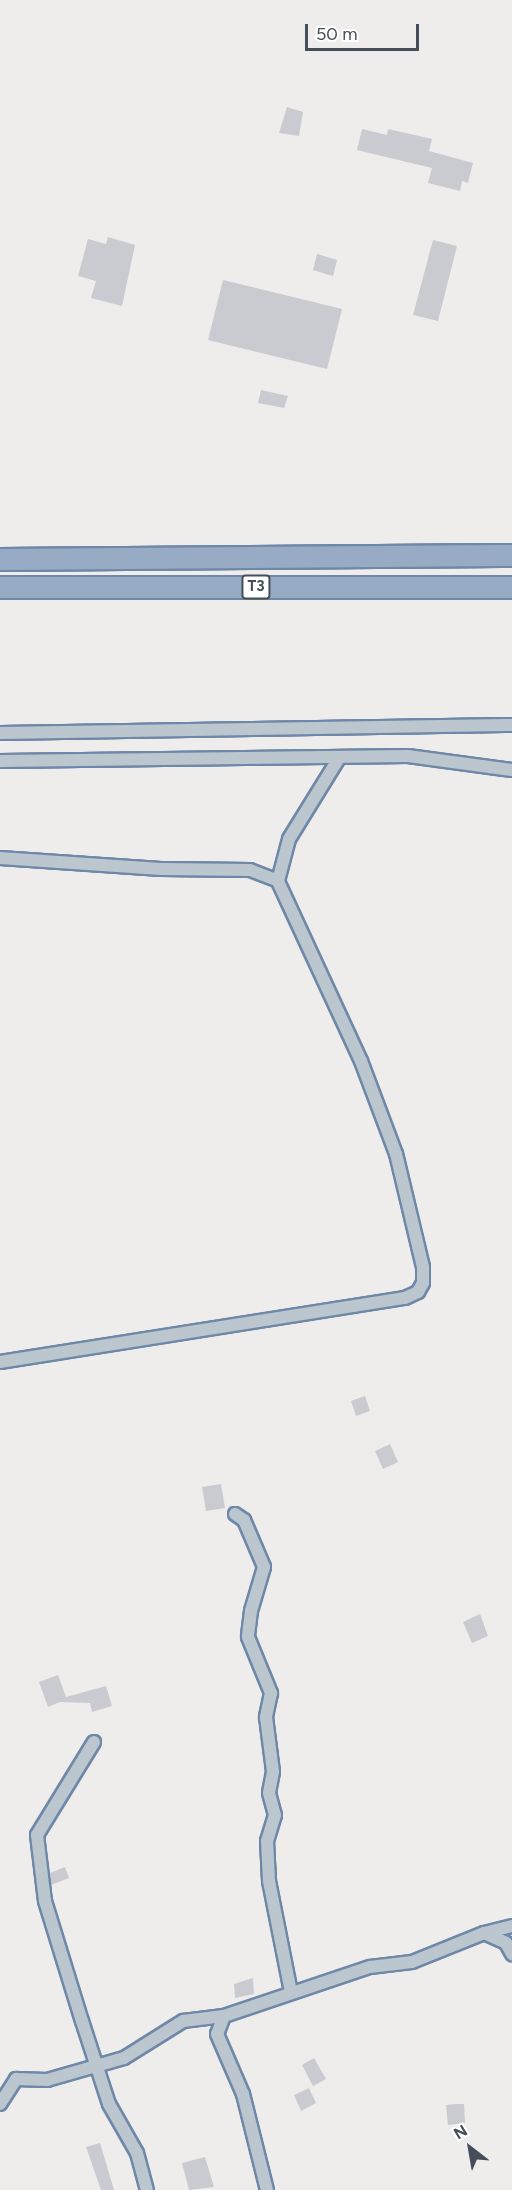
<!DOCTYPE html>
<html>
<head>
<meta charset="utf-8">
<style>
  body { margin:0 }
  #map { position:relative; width:512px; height:2190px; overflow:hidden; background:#efecec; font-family:Figtree,sans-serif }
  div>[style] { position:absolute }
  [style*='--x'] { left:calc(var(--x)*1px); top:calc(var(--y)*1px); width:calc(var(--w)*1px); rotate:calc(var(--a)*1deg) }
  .building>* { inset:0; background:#c9cbd1 }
  .roads { filter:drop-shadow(2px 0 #6e88a8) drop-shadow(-2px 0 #6e88a8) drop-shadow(0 2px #6e88a8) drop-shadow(0 -2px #6e88a8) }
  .minor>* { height:12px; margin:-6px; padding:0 6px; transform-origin:6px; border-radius:6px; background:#bcc6cf }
  .trunk>* { height:21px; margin:-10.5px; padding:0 10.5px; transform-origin:10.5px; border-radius:10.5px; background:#97acc4 }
  span { translate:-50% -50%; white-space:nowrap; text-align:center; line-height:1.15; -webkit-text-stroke:4.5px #fff; paint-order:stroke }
  .shield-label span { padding:2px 4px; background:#fff; border:2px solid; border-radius:4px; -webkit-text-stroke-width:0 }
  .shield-label { font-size:15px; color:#444f5a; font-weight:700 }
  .north { position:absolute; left:440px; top:2118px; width:60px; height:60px; -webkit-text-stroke:4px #fff; paint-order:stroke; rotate:329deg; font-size:16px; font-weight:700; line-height:24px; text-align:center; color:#444f5a }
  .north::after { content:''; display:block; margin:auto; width:21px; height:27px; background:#444f5a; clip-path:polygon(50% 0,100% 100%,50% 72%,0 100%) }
  .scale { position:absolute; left:305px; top:24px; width:114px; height:27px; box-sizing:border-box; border:3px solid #444f5a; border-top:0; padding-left:8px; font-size:18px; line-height:21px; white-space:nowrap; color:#444f5a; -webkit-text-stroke:4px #fff; paint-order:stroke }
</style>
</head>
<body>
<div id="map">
  <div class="building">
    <i style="clip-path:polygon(287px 107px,303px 112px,299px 136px,279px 133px)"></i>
    <i style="clip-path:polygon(362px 129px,387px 135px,388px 129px,432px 139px,429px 151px,473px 163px,468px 183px,462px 181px,460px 191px,428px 183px,432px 168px,357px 150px)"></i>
    <i style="clip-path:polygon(108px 237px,135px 245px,122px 306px,91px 298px,96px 281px,78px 276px,88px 239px,106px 244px)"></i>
    <i style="clip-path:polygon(433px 240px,457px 246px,438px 321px,413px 315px)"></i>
    <i style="clip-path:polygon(317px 254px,337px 260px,333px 276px,313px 270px)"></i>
    <i style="clip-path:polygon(223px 280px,342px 309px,327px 369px,208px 340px)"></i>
    <i style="clip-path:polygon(261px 390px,288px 396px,284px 408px,258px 403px)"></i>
    <i style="clip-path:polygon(365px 1396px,370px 1411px,356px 1416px,351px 1401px)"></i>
    <i style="clip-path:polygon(390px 1444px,398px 1462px,383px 1469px,375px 1451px)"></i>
    <i style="clip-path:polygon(221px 1484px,225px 1508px,206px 1511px,202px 1487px)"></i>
    <i style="clip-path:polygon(480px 1614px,488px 1636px,472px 1643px,463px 1622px)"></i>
    <i style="clip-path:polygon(58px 1675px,66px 1697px,106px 1686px,112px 1706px,92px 1712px,90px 1703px,60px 1702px,48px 1707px,39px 1682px)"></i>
    <i style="clip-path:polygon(65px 1867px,69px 1878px,51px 1885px,50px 1873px)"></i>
    <i style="clip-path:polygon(253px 1978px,254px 1994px,235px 1998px,234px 1984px)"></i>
    <i style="clip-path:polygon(314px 2058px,326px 2079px,313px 2086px,302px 2065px)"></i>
    <i style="clip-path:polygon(309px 2088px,316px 2103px,301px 2111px,294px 2095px)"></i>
    <i style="clip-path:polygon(456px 2104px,464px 2104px,465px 2123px,448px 2125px,446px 2105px)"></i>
    <i style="clip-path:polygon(100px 2143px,114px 2190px,101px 2190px,86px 2147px)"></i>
    <i style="clip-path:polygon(205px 2157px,214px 2187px,189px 2190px,182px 2163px)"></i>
  </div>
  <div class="roads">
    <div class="minor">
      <i style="--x:0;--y:733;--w:512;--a:-0.9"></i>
      <i style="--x:0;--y:761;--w:408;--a:-0.7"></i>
      <i style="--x:408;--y:756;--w:105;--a:7.7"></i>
      <i style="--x:0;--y:858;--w:161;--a:3.9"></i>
      <i style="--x:161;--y:869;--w:89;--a:0.6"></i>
      <i style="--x:250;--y:870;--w:30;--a:21"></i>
      <i style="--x:0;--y:1362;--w:410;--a:-9"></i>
      <i style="--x:405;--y:1298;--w:14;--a:-25"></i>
      <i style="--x:418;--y:1292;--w:10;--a:-61"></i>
      <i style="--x:423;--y:1283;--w:16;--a:-90"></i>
      <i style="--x:423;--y:1267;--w:116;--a:-103.4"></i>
      <i style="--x:396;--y:1154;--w:99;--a:-110.6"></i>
      <i style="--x:361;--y:1061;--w:198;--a:-114.8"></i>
      <i style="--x:278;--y:881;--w:43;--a:-75.3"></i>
      <i style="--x:289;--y:839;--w:95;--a:-58.3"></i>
      <i style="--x:235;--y:1514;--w:11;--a:34"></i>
      <i style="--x:244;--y:1520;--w:51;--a:66.9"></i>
      <i style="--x:264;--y:1567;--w:46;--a:106.5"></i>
      <i style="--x:251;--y:1611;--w:26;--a:97"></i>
      <i style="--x:248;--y:1637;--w:61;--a:67.7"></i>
      <i style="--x:271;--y:1693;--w:25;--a:102"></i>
      <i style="--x:266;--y:1717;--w:55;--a:82.7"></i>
      <i style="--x:273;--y:1772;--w:21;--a:101"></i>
      <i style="--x:269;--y:1793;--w:23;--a:75"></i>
      <i style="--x:275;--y:1815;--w:27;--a:107"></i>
      <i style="--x:267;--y:1841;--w:40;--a:87.1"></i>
      <i style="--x:269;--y:1881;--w:113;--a:78.8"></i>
      <i style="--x:94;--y:1742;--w:109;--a:121.5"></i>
      <i style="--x:37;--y:1835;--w:66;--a:83.1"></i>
      <i style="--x:45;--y:1901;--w:126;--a:72.9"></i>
      <i style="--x:82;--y:2021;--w:87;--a:72"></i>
      <i style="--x:109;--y:2104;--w:56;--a:60.3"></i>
      <i style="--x:137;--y:2153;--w:38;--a:75"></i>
      <i style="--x:484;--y:1933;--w:24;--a:24"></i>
      <i style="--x:506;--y:1943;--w:13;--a:61"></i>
      <i style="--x:224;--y:2016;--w:19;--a:111"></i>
      <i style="--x:217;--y:2034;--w:65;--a:66.6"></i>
      <i style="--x:243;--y:2094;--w:99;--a:76"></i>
      <i style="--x:0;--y:2104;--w:30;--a:-57"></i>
      <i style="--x:16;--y:2079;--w:31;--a:2"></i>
      <i style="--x:47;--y:2080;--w:80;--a:-15.9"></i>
      <i style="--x:124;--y:2058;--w:70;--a:-32.1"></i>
      <i style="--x:183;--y:2021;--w:41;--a:-7"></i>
      <i style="--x:224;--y:2016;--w:154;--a:-18.6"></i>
      <i style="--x:370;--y:1967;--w:42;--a:-6.8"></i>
      <i style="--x:412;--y:1962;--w:78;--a:-21.9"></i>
      <i style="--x:484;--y:1933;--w:29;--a:-14"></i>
    </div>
    <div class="trunk">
      <i style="--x:0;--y:559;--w:512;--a:-0.45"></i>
      <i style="--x:0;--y:587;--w:512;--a:0"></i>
    </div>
  </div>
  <div class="shield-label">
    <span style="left:256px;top:587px">T3</span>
  </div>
  <div class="north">N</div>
  <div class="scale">50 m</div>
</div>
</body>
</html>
